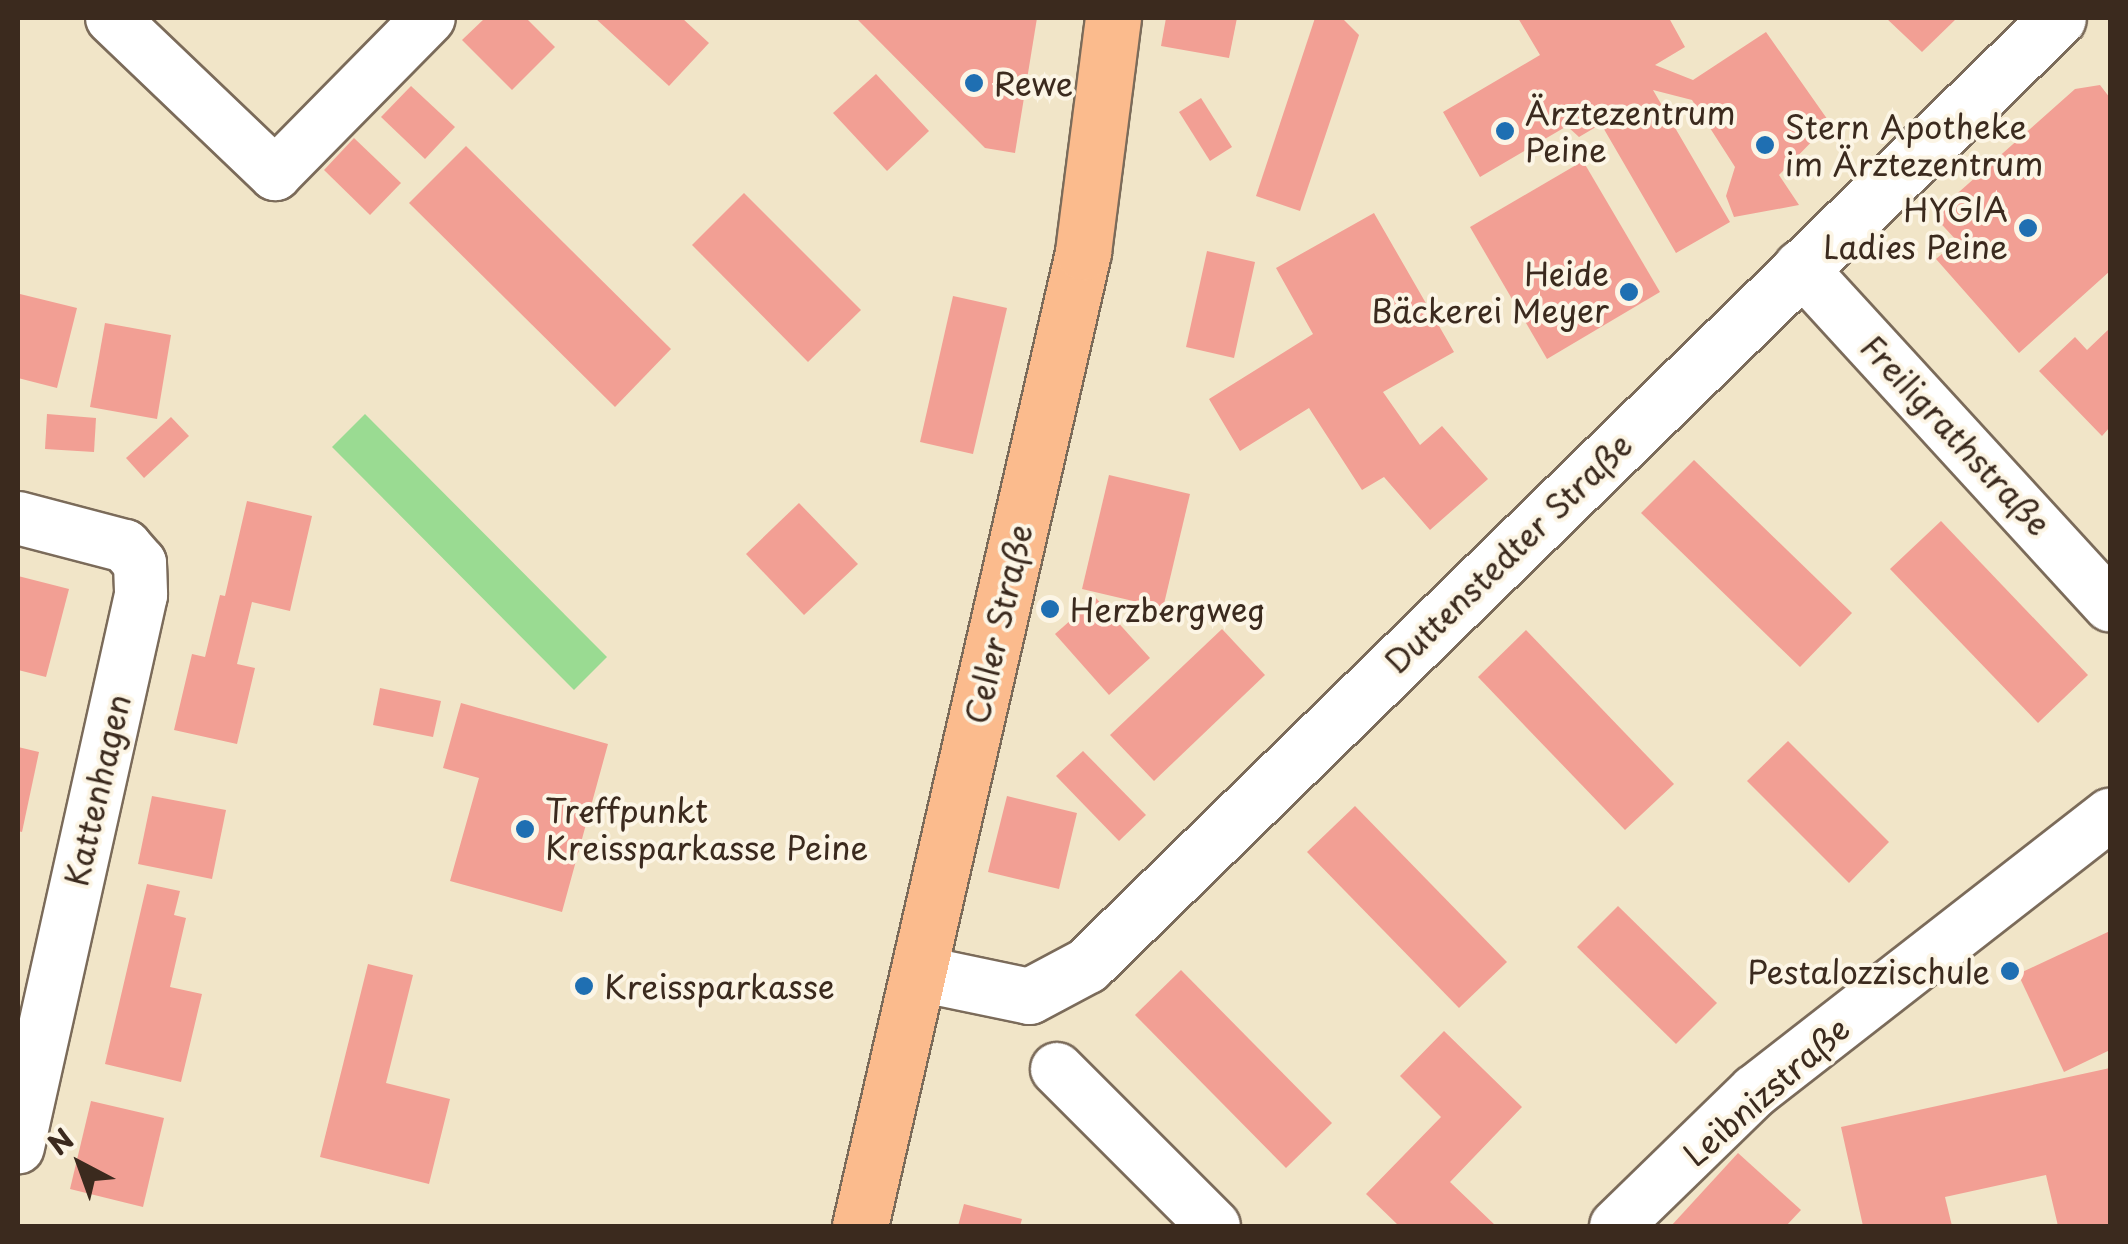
<!DOCTYPE html>
<html>
<head>
<meta charset="utf-8">
<style>
  body { margin:0 }
  #map { position:relative; width:2128px; height:1244px; overflow:hidden; background:#f1e5c8; font-family:"Playpen Sans",sans-serif }
  div>[style] { position:absolute }
  [style*='--x'] { left:calc(var(--x)*1px); top:calc(var(--y)*1px); width:calc(var(--w)*1px); rotate:calc(var(--a)*1deg) }
  .green>* { inset:0; background:#9adb92 }
  .building>* { inset:0; background:#f29f94 }
  .roads { filter:drop-shadow(2px 0 #7b6b5a) drop-shadow(-2px 0 #7b6b5a) drop-shadow(0 2px #7b6b5a) drop-shadow(0 -2px #7b6b5a) }
  .minor>* { height:52px; margin:-26px; padding:0 26px; transform-origin:26px; border-radius:26px; background:#fff }
  .tertiary>* { height:55px; margin:-27.5px; padding:0 27.5px; transform-origin:27.5px; border-radius:27.5px; background:#fff }
  .primary>* { height:55px; margin:-27.5px; padding:0 27.5px; transform-origin:27.5px; border-radius:27.5px; background:#fbbb8d }
  .dots>* { width:28px; height:28px; translate:-50% -50%; box-sizing:border-box; border:5px solid #fcf5e5; border-radius:50% }
  span { translate:-50% -50%; white-space:nowrap; text-align:center; line-height:1.15; -webkit-text-stroke:8px #fcf5e5; paint-order:stroke }
  .poi-label { font-size:32px; color:#3b2a1e }
  .left { translate:0 -50%; text-align:left }
  .right { translate:-100% -50%; text-align:right }
  .street-label { font-size:32px; color:#3b2a1e }
  .frame { position:absolute; inset:0; border:20px solid #3b2a1e; pointer-events:none }
  .north { position:absolute; left:30px; top:1114px; width:100px; height:100px; -webkit-text-stroke:8px #fcf5e5; paint-order:stroke; rotate:319deg; font-size:28px; font-weight:700; line-height:40px; text-align:center; color:#3b2a1e }
  .north::after { content:''; display:block; margin:auto; width:35px; height:45px; background:#3b2a1e; clip-path:polygon(50% 0,100% 100%,50% 72%,0 100%) }
</style>
</head>
<body>
<div id="map">
  <div class="green">
    <i style="clip-path:polygon(365px 414px,607px 657px,574px 690px,332px 447px)"></i>
  </div>
  <div class="building">
    <i style="clip-path:polygon(485px 18px,526px 18px,555px 47px,512px 90px,462px 40px)"></i>
    <i style="clip-path:polygon(595px 18px,682px 18px,709px 43px,669px 86px)"></i>
    <i style="clip-path:polygon(856px 18px,1037px 18px,1015px 153px,985px 148px)"></i>
    <i style="clip-path:polygon(1166px 18px,1237px 18px,1229px 58px,1161px 46px)"></i>
    <i style="clip-path:polygon(1315px 18px,1342px 18px,1359px 35px,1300px 211px,1256px 196px)"></i>
    <i style="clip-path:polygon(1518px 18px,1669px 18px,1685px 47px,1655px 65px,1693px 80px,1766px 32px,1830px 123px,1779px 175px,1799px 205px,1734px 217px,1726px 196px,1735px 167px,1692px 100px,1653px 90px,1730px 222px,1676px 253px,1601px 124px,1579px 137px,1567px 126px,1480px 177px,1443px 112px,1540px 55px)"></i>
    <i style="clip-path:polygon(1886px 18px,1957px 18px,1922px 52px)"></i>
    <i style="clip-path:polygon(876px 74px,929px 131px,887px 171px,833px 113px)"></i>
    <i style="clip-path:polygon(2100px 85px,2110px 98px,2110px 271px,2019px 353px,1936px 259px,1957px 241px,1933px 215px,2075px 89px)"></i>
    <i style="clip-path:polygon(411px 86px,455px 127px,425px 159px,381px 117px)"></i>
    <i style="clip-path:polygon(1201px 98px,1232px 147px,1210px 161px,1179px 112px)"></i>
    <i style="clip-path:polygon(354px 138px,401px 183px,370px 215px,324px 170px)"></i>
    <i style="clip-path:polygon(466px 146px,671px 349px,615px 407px,409px 203px)"></i>
    <i style="clip-path:polygon(1583px 161px,1660px 292px,1547px 359px,1470px 227px)"></i>
    <i style="clip-path:polygon(744px 193px,861px 310px,808px 362px,692px 245px)"></i>
    <i style="clip-path:polygon(1374px 213px,1454px 352px,1383px 392px,1420px 445px,1442px 426px,1488px 479px,1430px 530px,1384px 477px,1362px 490px,1309px 408px,1240px 451px,1209px 399px,1313px 334px,1276px 268px)"></i>
    <i style="clip-path:polygon(1207px 251px,1255px 262px,1234px 358px,1186px 347px)"></i>
    <i style="clip-path:polygon(20px 294px,77px 308px,57px 388px,18px 378px)"></i>
    <i style="clip-path:polygon(953px 296px,1007px 308px,973px 454px,920px 442px)"></i>
    <i style="clip-path:polygon(105px 323px,171px 335px,157px 419px,90px 407px)"></i>
    <i style="clip-path:polygon(2110px 328px,2110px 427px,2102px 436px,2039px 371px,2075px 337px,2087px 350px)"></i>
    <i style="clip-path:polygon(47px 414px,96px 418px,94px 452px,45px 449px)"></i>
    <i style="clip-path:polygon(171px 417px,189px 436px,144px 478px,126px 458px)"></i>
    <i style="clip-path:polygon(1694px 460px,1852px 613px,1800px 667px,1641px 513px)"></i>
    <i style="clip-path:polygon(1109px 475px,1190px 494px,1163px 608px,1082px 589px)"></i>
    <i style="clip-path:polygon(247px 501px,312px 516px,290px 611px,252px 602px,237px 664px,255px 668px,237px 744px,174px 730px,192px 654px,205px 657px,220px 595px,225px 596px)"></i>
    <i style="clip-path:polygon(799px 503px,858px 564px,804px 615px,746px 554px)"></i>
    <i style="clip-path:polygon(1941px 521px,2088px 675px,2038px 723px,1890px 569px)"></i>
    <i style="clip-path:polygon(18px 576px,69px 589px,46px 677px,18px 670px)"></i>
    <i style="clip-path:polygon(1096px 598px,1150px 658px,1109px 695px,1055px 634px)"></i>
    <i style="clip-path:polygon(1222px 629px,1265px 675px,1154px 781px,1110px 735px)"></i>
    <i style="clip-path:polygon(1526px 630px,1674px 784px,1625px 830px,1478px 677px)"></i>
    <i style="clip-path:polygon(380px 688px,441px 701px,433px 737px,373px 725px)"></i>
    <i style="clip-path:polygon(461px 703px,608px 744px,562px 912px,450px 881px,479px 778px,443px 768px)"></i>
    <i style="clip-path:polygon(1788px 741px,1889px 842px,1849px 883px,1747px 781px)"></i>
    <i style="clip-path:polygon(18px 747px,39px 752px,22px 832px,18px 831px)"></i>
    <i style="clip-path:polygon(1083px 751px,1146px 815px,1119px 841px,1056px 776px)"></i>
    <i style="clip-path:polygon(152px 796px,226px 810px,212px 879px,138px 864px)"></i>
    <i style="clip-path:polygon(1007px 796px,1077px 813px,1059px 889px,988px 872px)"></i>
    <i style="clip-path:polygon(1355px 806px,1507px 962px,1459px 1008px,1307px 852px)"></i>
    <i style="clip-path:polygon(147px 884px,180px 891px,174px 915px,186px 918px,170px 987px,202px 994px,181px 1082px,105px 1064px)"></i>
    <i style="clip-path:polygon(1618px 906px,1717px 1003px,1676px 1044px,1577px 947px)"></i>
    <i style="clip-path:polygon(2110px 931px,2110px 1050px,2064px 1072px,2018px 974px)"></i>
    <i style="clip-path:polygon(368px 964px,413px 975px,386px 1083px,450px 1099px,429px 1184px,320px 1157px)"></i>
    <i style="clip-path:polygon(1181px 970px,1332px 1123px,1286px 1168px,1135px 1015px)"></i>
    <i style="clip-path:polygon(1444px 1031px,1522px 1107px,1450px 1182px,1496px 1226px,1399px 1226px,1366px 1194px,1441px 1117px,1400px 1076px)"></i>
    <i style="clip-path:polygon(2110px 1068px,2110px 1226px,2058px 1226px,2046px 1175px,1945px 1197px,1952px 1226px,1863px 1226px,1841px 1127px)"></i>
    <i style="clip-path:polygon(91px 1101px,164px 1118px,143px 1207px,70px 1189px)"></i>
    <i style="clip-path:polygon(1738px 1153px,1801px 1210px,1786px 1226px,1671px 1226px)"></i>
    <i style="clip-path:polygon(964px 1204px,1022px 1219px,1020px 1226px,958px 1226px)"></i>
  </div>
  <div class="roads">
    <div class="minor">
      <i style="--x:112;--y:18;--w:226;--a:43.7"></i>
      <i style="--x:275;--y:174;--w:219;--a:-45.4"></i>
      <i style="--x:1800;--y:267;--w:459;--a:47.5"></i>
      <i style="--x:18;--y:518;--w:111;--a:14.7"></i>
      <i style="--x:125;--y:546;--w:23;--a:49"></i>
      <i style="--x:140;--y:563;--w:32;--a:88"></i>
      <i style="--x:141;--y:595;--w:566;--a:102.56"></i>
      <i style="--x:1057;--y:1069;--w:222;--a:45"></i>
      <i style="--x:1616;--y:1226;--w:194;--a:-44.2"></i>
      <i style="--x:1755;--y:1091;--w:450;--a:-37.9"></i>
    </div>
    <div class="tertiary">
      <i style="--x:919;--y:973;--w:112;--a:11.8"></i>
      <i style="--x:1029;--y:996;--w:66;--a:-28.1"></i>
      <i style="--x:1087;--y:965;--w:1356;--a:-44.28"></i>
    </div>
    <div class="primary">
      <i style="--x:860;--y:1226;--w:999;--a:-77.1"></i>
      <i style="--x:1083;--y:252;--w:236;--a:-82.7"></i>
    </div>
  </div>
  <div class="dots">
    <i style="left:974px;top:83px;background:#1f6fb2"></i>
    <i style="left:1505px;top:131px;background:#1f6fb2"></i>
    <i style="left:1765px;top:145px;background:#1f6fb2"></i>
    <i style="left:2028px;top:228px;background:#1f6fb2"></i>
    <i style="left:1629px;top:292px;background:#1f6fb2"></i>
    <i style="left:1050px;top:609px;background:#1f6fb2"></i>
    <i style="left:525px;top:829px;background:#1f6fb2"></i>
    <i style="left:2010px;top:971px;background:#1f6fb2"></i>
    <i style="left:584px;top:986px;background:#1f6fb2"></i>
  </div>
  <div class="poi-label">
    <span class="left" style="left:994px;top:83px">Rewe</span>
    <span class="left" style="left:1525px;top:131px">Ärztezentrum<br>Peine</span>
    <span class="left" style="left:1785px;top:145px">Stern Apotheke<br>im Ärztezentrum</span>
    <span class="right" style="left:2008px;top:228px">HYGIA<br>Ladies Peine</span>
    <span class="right" style="left:1609px;top:292px">Heide<br>Bäckerei Meyer</span>
    <span class="left" style="left:1070px;top:609px">Herzbergweg</span>
    <span class="left" style="left:545px;top:829px">Treffpunkt<br>Kreissparkasse Peine</span>
    <span class="right" style="left:1990px;top:971px">Pestalozzischule</span>
    <span class="left" style="left:604px;top:986px">Kreissparkasse</span>
  </div>
  <div class="street-label">
    <span style="left:1956px;top:435px;rotate:47deg">Freiligrathstraße</span>
    <span style="left:1508px;top:553px;rotate:-44deg">Duttenstedter Straße</span>
    <span style="left:998px;top:624px;rotate:-77deg">Celler Straße</span>
    <span style="left:97px;top:790px;rotate:-77deg">Kattenhagen</span>
    <span style="left:1766px;top:1091px;rotate:-41deg">Leibnizstraße</span>
  </div>
  <div class="frame"></div>
  <div class="north">N</div>
</div>
</body>
</html>
